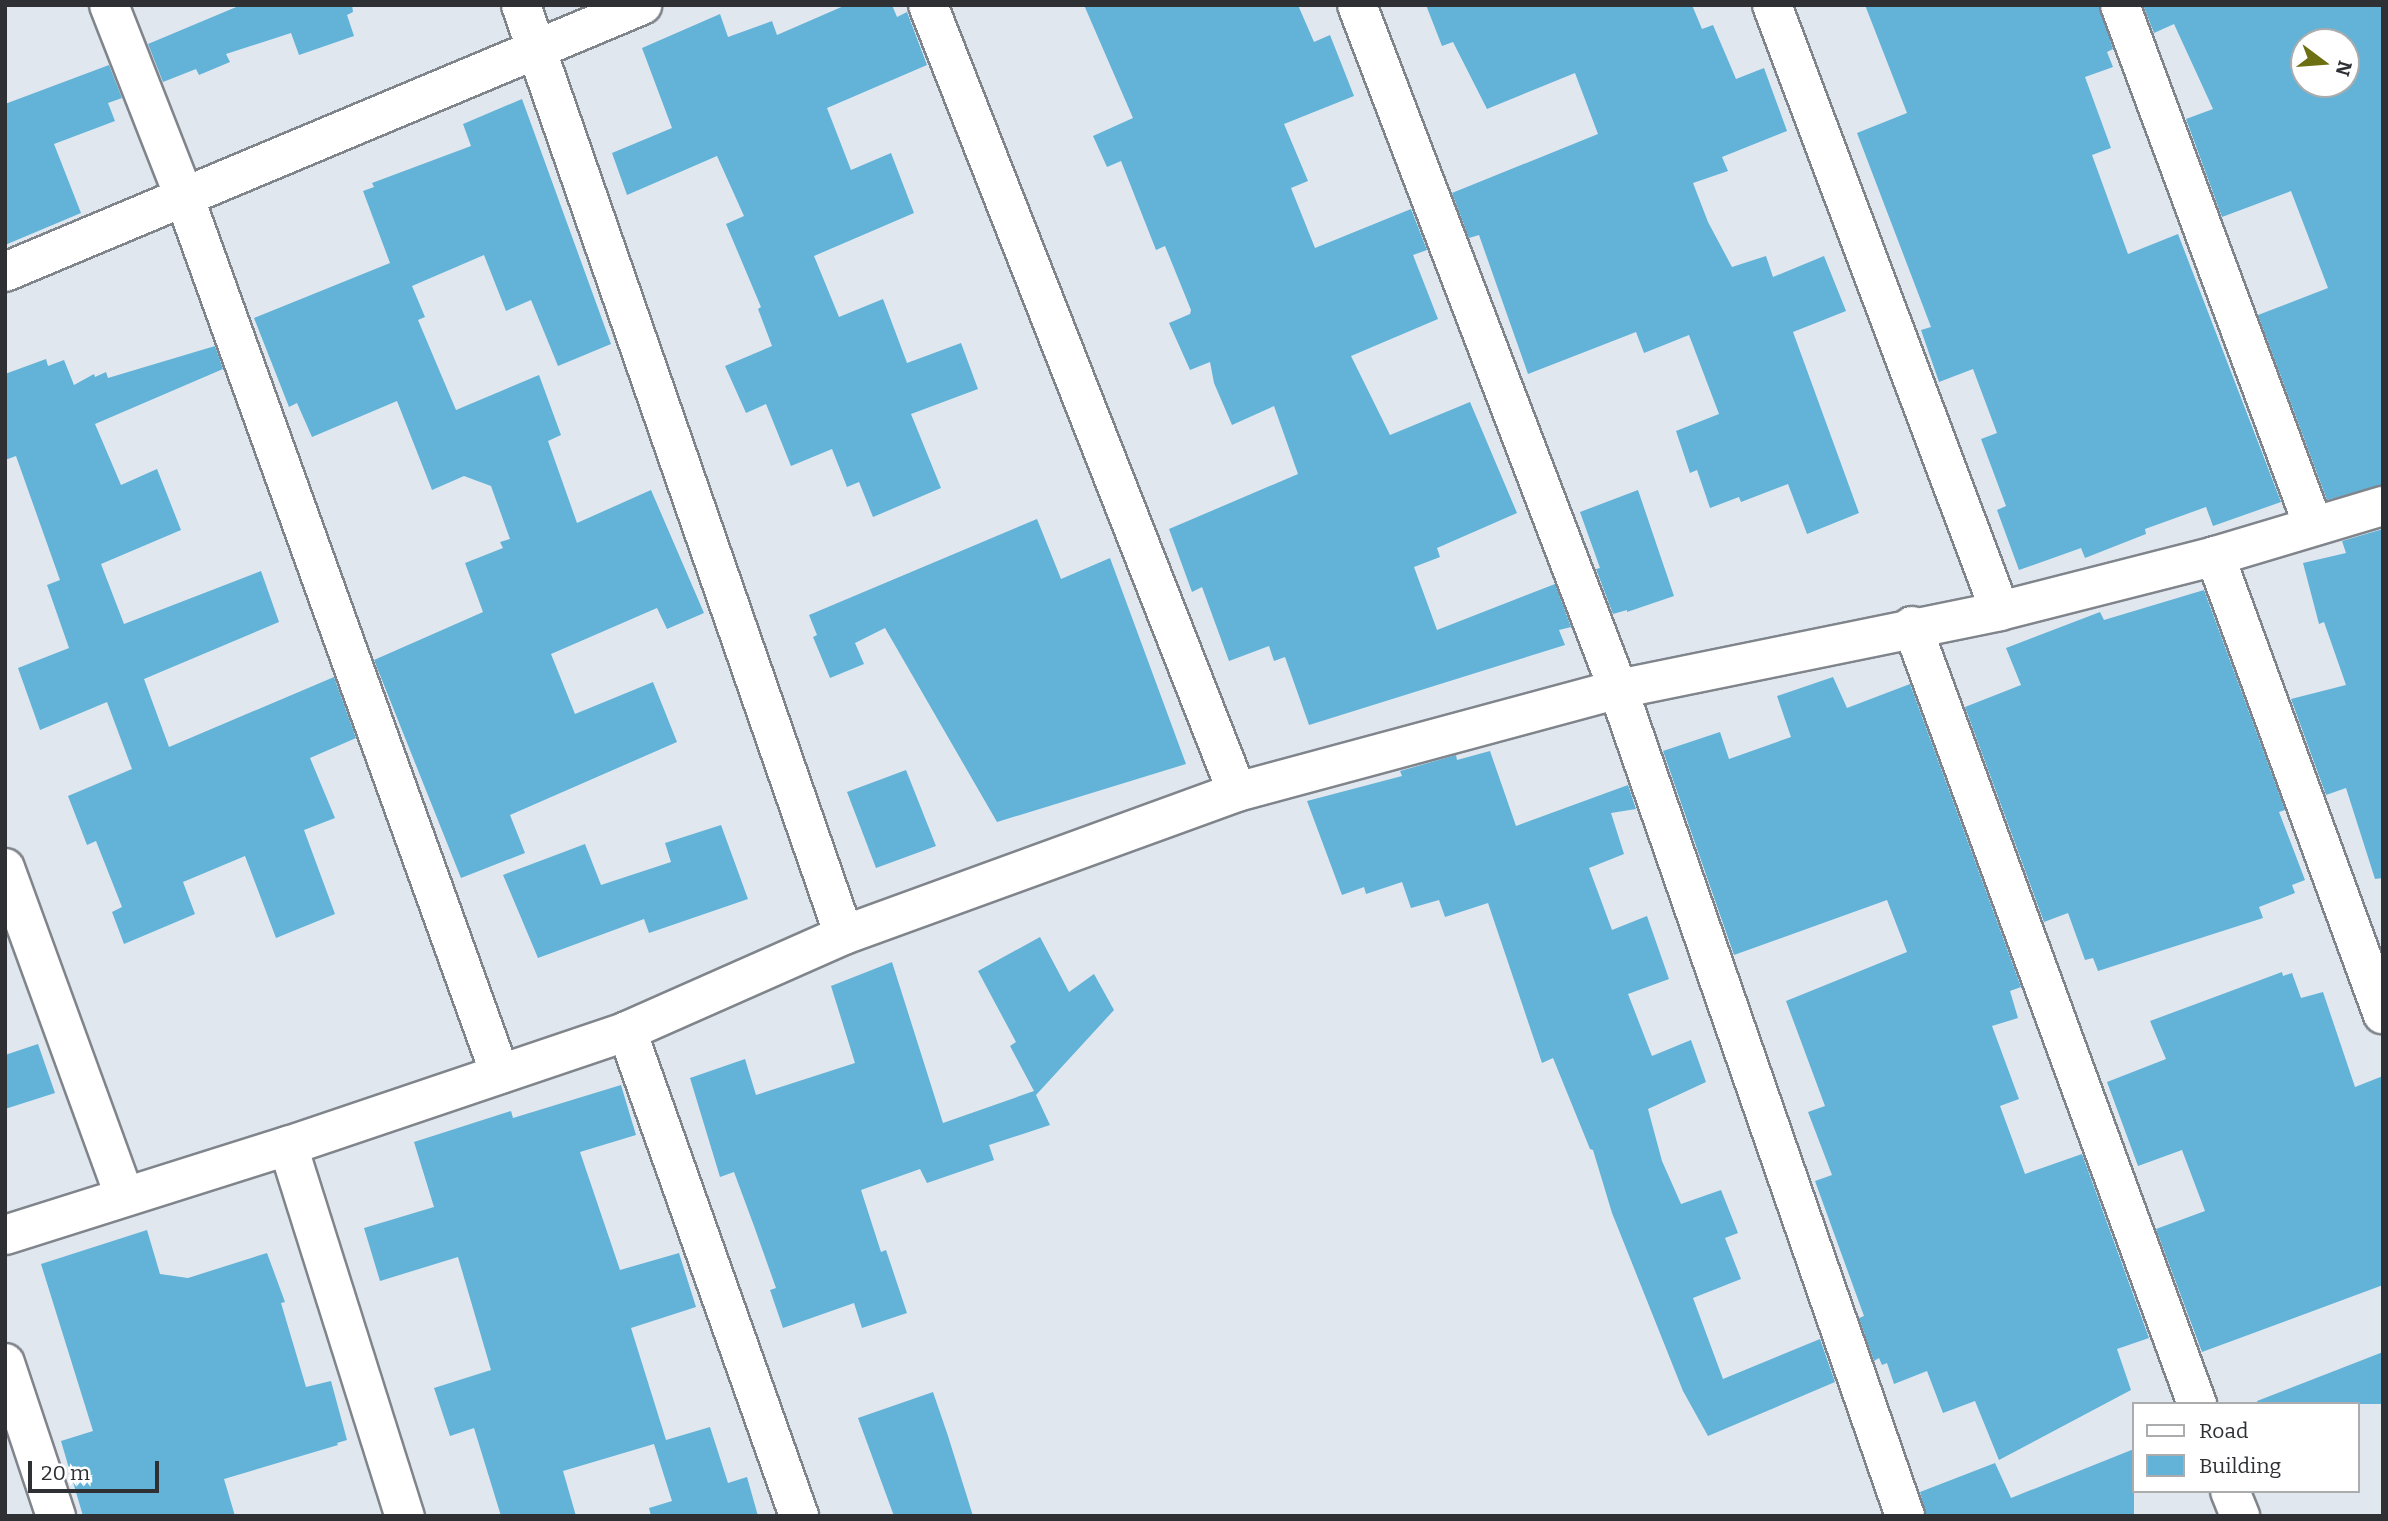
<!DOCTYPE html>
<html>
<head>
<meta charset="utf-8">
<style>
  body { margin:0 }
  #map { position:relative; width:2388px; height:1521px; overflow:hidden; background:#e1e7ef; font-family:Bitter,serif }
  div>[style] { position:absolute }
  [style*='--x'] { left:calc(var(--x)*1px); top:calc(var(--y)*1px); width:calc(var(--w)*1px); rotate:calc(var(--a)*1deg) }
  .building>* { inset:0; background:#62b3d7 }
  .roads { filter:drop-shadow(2px 0 #80858c) drop-shadow(-2px 0 #80858c) drop-shadow(0 2px #80858c) drop-shadow(0 -2px #80858c) }
  .minor>* { height:38px; margin:-19px; padding:0 19px; transform-origin:19px; border-radius:19px; background:#fff }
  span { translate:-50% -50%; white-space:nowrap; text-align:center; line-height:1.15; -webkit-text-stroke:5px #fff; paint-order:stroke }
  .frame { position:absolute; inset:0; border:7px solid #2e3033; pointer-events:none }
  .legend { position:absolute; left:2132px; top:1402px; width:228px; height:91px; box-sizing:border-box; background:#fff; border:2px solid #abacad; margin:0; padding:9px 12px; list-style:none; font-size:21px; color:#2e3033 }
  .legend li { display:flex; align-items:center; gap:14px; height:35px }
  .legend b { width:35px; border:2px solid #abacad }
  .north { position:absolute; left:2290px; top:28px; width:70px; height:70px; box-sizing:border-box; background:#fff; border:2px solid #abacad; border-radius:50%; rotate:106deg; font-size:19px; font-weight:700; line-height:28px; text-align:center; color:#2e3033 }
  .north::after { content:''; display:block; margin:auto; width:24px; height:32px; background:#6d6f13; clip-path:polygon(50% 0,100% 100%,50% 72%,0 100%) }
  .scale { position:absolute; left:28px; top:1461px; width:131px; height:32px; box-sizing:border-box; border:4px solid #2e3033; border-top:0; padding-left:9px; font-size:21px; line-height:24px; white-space:nowrap; color:#2e3033; -webkit-text-stroke:5px #fff; paint-order:stroke }
</style>
</head>
<body>
<div id="map">
  <div class="building">
    <i style="clip-path:polygon(241px 5px,352px 5px,353px 12px,347px 15px,354px 36px,299px 55px,291px 33px,226px 54px,230px 62px,199px 75px,196px 69px,163px 82px,148px 44px)"></i>
    <i style="clip-path:polygon(846px 5px,892px 5px,897px 17px,907px 12px,927px 65px,827px 108px,851px 170px,891px 153px,914px 213px,814px 256px,839px 317px,883px 299px,907px 363px,961px 343px,978px 389px,911px 414px,941px 488px,873px 517px,859px 482px,847px 487px,832px 449px,791px 466px,766px 404px,746px 413px,725px 366px,772px 346px,758px 309px,761px 307px,726px 224px,744px 216px,717px 156px,627px 195px,612px 153px,672px 128px,642px 48px,720px 14px,728px 37px,772px 21px,777px 35px)"></i>
    <i style="clip-path:polygon(1084px 5px,1298px 5px,1314px 42px,1330px 35px,1354px 96px,1284px 124px,1308px 181px,1291px 188px,1315px 248px,1411px 209px,1427px 250px,1413px 255px,1438px 319px,1351px 356px,1390px 435px,1470px 402px,1517px 513px,1437px 548px,1440px 557px,1414px 567px,1437px 630px,1555px 584px,1571px 627px,1559px 630px,1565px 645px,1309px 725px,1285px 657px,1274px 661px,1269px 646px,1229px 661px,1202px 587px,1192px 592px,1169px 529px,1298px 474px,1274px 406px,1232px 425px,1214px 383px,1210px 362px,1190px 370px,1169px 323px,1190px 314px,1191px 310px,1165px 246px,1156px 250px,1121px 161px,1107px 167px,1093px 136px,1133px 118px)"></i>
    <i style="clip-path:polygon(1426px 5px,1692px 5px,1702px 29px,1713px 25px,1736px 79px,1764px 68px,1787px 131px,1722px 157px,1728px 171px,1693px 183px,1708px 222px,1732px 267px,1766px 256px,1773px 277px,1824px 256px,1846px 311px,1793px 332px,1859px 513px,1807px 534px,1788px 484px,1741px 502px,1739px 497px,1710px 508px,1697px 470px,1690px 473px,1676px 431px,1719px 414px,1689px 335px,1644px 353px,1636px 332px,1528px 374px,1479px 235px,1469px 238px,1452px 193px,1598px 134px,1575px 73px,1487px 109px,1453px 42px,1442px 46px)"></i>
    <i style="clip-path:polygon(1865px 5px,2099px 5px,2113px 49px,2107px 52px,2113px 67px,2085px 77px,2111px 148px,2092px 155px,2128px 254px,2178px 234px,2281px 502px,2213px 526px,2206px 507px,2145px 529px,2146px 534px,2085px 558px,2081px 548px,2019px 570px,1997px 510px,2006px 506px,1981px 439px,1997px 433px,1973px 369px,1939px 382px,1921px 330px,1931px 327px,1857px 133px,1907px 113px)"></i>
    <i style="clip-path:polygon(evenodd,2143px 5px,2383px 5px,2383px 485px,2327px 500px,2258px 315px,2328px 288px,2291px 191px,2222px 217px,2186px 119px,2213px 109px,2174px 24px,2154px 33px,2143px 5px,2304px 42px,2346px 42px,2346px 84px,2304px 84px,2304px 42px)"></i>
    <i style="clip-path:polygon(109px 65px,122px 98px,108px 103px,115px 121px,54px 144px,81px 213px,5px 245px,5px 104px)"></i>
    <i style="clip-path:polygon(522px 99px,611px 344px,558px 366px,531px 300px,506px 311px,484px 255px,412px 286px,425px 317px,418px 320px,456px 410px,539px 375px,561px 435px,548px 441px,577px 523px,651px 490px,704px 613px,667px 629px,657px 608px,551px 654px,575px 714px,653px 682px,677px 742px,510px 815px,525px 853px,461px 878px,374px 660px,483px 612px,465px 563px,503px 548px,500px 542px,510px 539px,491px 486px,464px 476px,432px 490px,397px 401px,312px 437px,297px 403px,289px 407px,254px 318px,390px 263px,363px 191px,374px 187px,372px 183px,471px 146px,463px 124px)"></i>
    <i style="clip-path:polygon(215px 346px,223px 369px,95px 424px,121px 485px,157px 469px,181px 530px,101px 564px,124px 624px,261px 571px,279px 622px,144px 679px,169px 747px,334px 677px,356px 738px,310px 758px,335px 818px,304px 830px,335px 914px,276px 938px,245px 856px,183px 882px,195px 914px,124px 944px,112px 912px,122px 907px,96px 841px,87px 845px,68px 796px,132px 769px,107px 702px,40px 730px,18px 668px,69px 648px,47px 585px,60px 580px,16px 456px,5px 460px,5px 374px,46px 359px,48px 366px,64px 360px,74px 385px,94px 374px,95px 377px,106px 372px,108px 378px)"></i>
    <i style="clip-path:polygon(1638px 490px,1674px 596px,1627px 612px,1627px 610px,1613px 614px,1596px 569px,1600px 568px,1580px 512px)"></i>
    <i style="clip-path:polygon(1037px 519px,1061px 579px,1110px 558px,1186px 764px,997px 822px,885px 628px,855px 643px,864px 664px,830px 678px,813px 637px,817px 635px,809px 615px)"></i>
    <i style="clip-path:polygon(2383px 529px,2383px 878px,2375px 879px,2346px 788px,2326px 795px,2291px 699px,2346px 685px,2324px 622px,2319px 624px,2303px 563px,2346px 553px,2342px 541px)"></i>
    <i style="clip-path:polygon(2204px 590px,2285px 810px,2279px 812px,2305px 880px,2292px 885px,2295px 893px,2259px 907px,2263px 918px,2098px 971px,2093px 958px,2085px 960px,2068px 913px,2044px 922px,1965px 707px,2021px 685px,2006px 648px,2100px 612px,2104px 620px)"></i>
    <i style="clip-path:polygon(1833px 677px,1847px 708px,1910px 684px,2021px 987px,2010px 991px,2018px 1018px,1992px 1026px,2019px 1099px,2000px 1106px,2025px 1174px,2082px 1154px,2149px 1338px,2117px 1349px,2131px 1390px,1999px 1460px,1975px 1401px,1943px 1413px,1927px 1371px,1894px 1384px,1887px 1363px,1882px 1365px,1879px 1358px,1874px 1361px,1859px 1318px,1864px 1316px,1815px 1181px,1832px 1175px,1808px 1112px,1825px 1106px,1786px 1001px,1907px 952px,1887px 900px,1734px 955px,1663px 751px,1720px 732px,1729px 759px,1791px 737px,1777px 696px)"></i>
    <i style="clip-path:polygon(1490px 751px,1516px 826px,1628px 785px,1636px 809px,1611px 813px,1624px 854px,1589px 868px,1612px 930px,1647px 916px,1669px 979px,1628px 994px,1652px 1056px,1691px 1040px,1706px 1082px,1648px 1109px,1662px 1161px,1681px 1204px,1721px 1190px,1738px 1233px,1725px 1238px,1741px 1279px,1693px 1298px,1723px 1379px,1820px 1339px,1835px 1382px,1708px 1436px,1683px 1391px,1612px 1213px,1593px 1150px,1590px 1149px,1553px 1058px,1542px 1063px,1488px 903px,1445px 917px,1439px 900px,1411px 908px,1402px 882px,1366px 894px,1364px 887px,1342px 895px,1307px 801px,1402px 776px,1400px 771px,1456px 755px,1457px 760px)"></i>
    <i style="clip-path:polygon(906px 770px,936px 846px,876px 868px,847px 792px)"></i>
    <i style="clip-path:polygon(721px 825px,748px 899px,649px 933px,644px 919px,538px 958px,503px 875px,585px 844px,601px 885px,671px 862px,665px 843px)"></i>
    <i style="clip-path:polygon(1040px 937px,1069px 992px,1094px 974px,1114px 1010px,1036px 1095px,1050px 1125px,989px 1145px,994px 1160px,927px 1183px,920px 1169px,861px 1190px,881px 1252px,886px 1250px,907px 1313px,862px 1328px,854px 1303px,783px 1328px,770px 1290px,776px 1288px,754px 1226px,734px 1172px,720px 1177px,690px 1078px,745px 1059px,756px 1095px,855px 1063px,831px 986px,892px 962px,943px 1123px,1034px 1091px,1010px 1046px,1016px 1042px,978px 971px)"></i>
    <i style="clip-path:polygon(2282px 972px,2283px 976px,2292px 973px,2301px 998px,2323px 992px,2355px 1087px,2383px 1076px,2383px 1285px,2202px 1352px,2156px 1229px,2205px 1211px,2182px 1150px,2138px 1166px,2107px 1082px,2166px 1059px,2150px 1021px)"></i>
    <i style="clip-path:polygon(38px 1044px,55px 1093px,5px 1109px,5px 1055px)"></i>
    <i style="clip-path:polygon(621px 1085px,636px 1135px,580px 1152px,620px 1270px,679px 1253px,696px 1307px,631px 1328px,666px 1440px,710px 1427px,728px 1483px,747px 1477px,758px 1516px,651px 1516px,649px 1508px,672px 1501px,654px 1444px,563px 1471px,576px 1516px,501px 1516px,474px 1428px,450px 1436px,434px 1388px,491px 1370px,458px 1257px,380px 1281px,364px 1228px,434px 1207px,414px 1142px,511px 1111px,513px 1118px)"></i>
    <i style="clip-path:polygon(147px 1230px,160px 1274px,188px 1278px,267px 1253px,285px 1302px,281px 1303px,306px 1387px,331px 1381px,347px 1440px,337px 1443px,338px 1445px,224px 1479px,235px 1516px,83px 1516px,61px 1441px,93px 1431px,41px 1264px)"></i>
    <i style="clip-path:polygon(2383px 1352px,2383px 1404px,2258px 1404px,2257px 1401px)"></i>
    <i style="clip-path:polygon(933px 1392px,948px 1436px,973px 1516px,894px 1516px,858px 1418px)"></i>
    <i style="clip-path:polygon(2134px 1449px,2134px 1516px,1926px 1516px,1920px 1492px,1995px 1463px,2011px 1498px)"></i>
  </div>
  <div class="roads">
    <div class="minor">
      <i style="--x:109;--y:5;--w:208;--a:68.6"></i>
      <i style="--x:185;--y:199;--w:930;--a:70.2"></i>
      <i style="--x:521;--y:5;--w:984;--a:70.85"></i>
      <i style="--x:928;--y:5;--w:845;--a:68.56"></i>
      <i style="--x:1357;--y:5;--w:732;--a:69.11"></i>
      <i style="--x:1618;--y:689;--w:875;--a:70.86"></i>
      <i style="--x:1772;--y:5;--w:647;--a:69.38"></i>
      <i style="--x:2120;--y:5;--w:555;--a:69.64"></i>
      <i style="--x:5;--y:272;--w:691;--a:-22.74"></i>
      <i style="--x:2215;--y:556;--w:488;--a:69.9"></i>
      <i style="--x:1912;--y:626;--w:829;--a:69.88"></i>
      <i style="--x:5;--y:868;--w:348;--a:70"></i>
      <i style="--x:627;--y:1031;--w:515;--a:70.47"></i>
      <i style="--x:288;--y:1146;--w:388;--a:72.5"></i>
      <i style="--x:5;--y:1235;--w:297;--a:-17.5"></i>
      <i style="--x:288;--y:1146;--w:358;--a:-18.7"></i>
      <i style="--x:627;--y:1031;--w:237;--a:-23.9"></i>
      <i style="--x:844;--y:935;--w:418;--a:-20"></i>
      <i style="--x:1237;--y:792;--w:395;--a:-15.1"></i>
      <i style="--x:1618;--y:689;--w:390;--a:-11.5"></i>
      <i style="--x:2000;--y:611;--w:222;--a:-14.3"></i>
      <i style="--x:2215;--y:556;--w:175;--a:-16.6"></i>
      <i style="--x:5;--y:1363;--w:161;--a:71.6"></i>
      <i style="--x:2230;--y:1491;--w:27;--a:68"></i>
    </div>
  </div>
  <div class="frame"></div>
  <ul class="legend">
  <li><b style="height:9px;background:#fff"></b>Road</li>
  <li><b style="height:19px;background:#62b3d7"></b>Building</li>
  </ul>
  <div class="north">N</div>
  <div class="scale">20 m</div>
</div>
</body>
</html>
